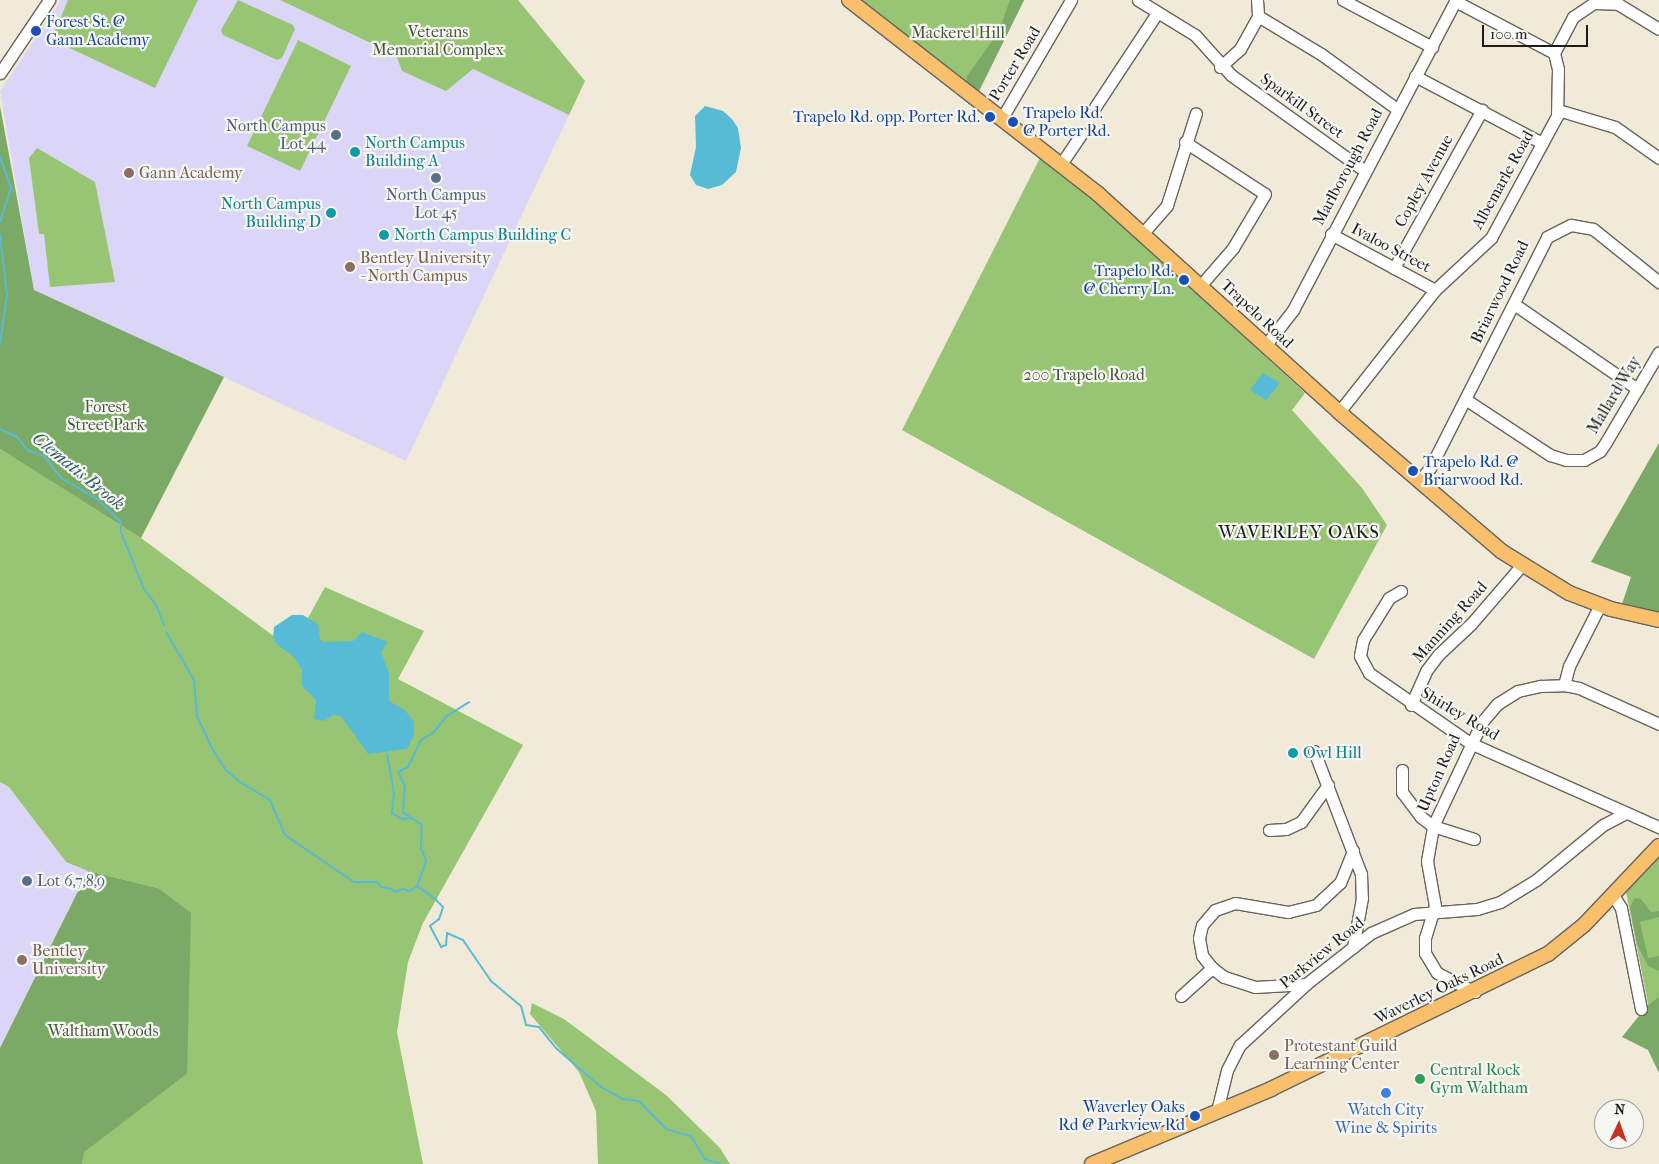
<!DOCTYPE html>
<html>
<head>
<meta charset="utf-8">
<style>
  body { margin:0 }
  #map { position:relative; width:1659px; height:1164px; overflow:hidden; background:#f2ead8; font-family:"IM FELL French Canon",serif }
  div>[style] { position:absolute }
  [style*='--x'] { left:calc(var(--x)*1px); top:calc(var(--y)*1px); width:calc(var(--w)*1px); rotate:calc(var(--a)*1deg) }
  .built>* { inset:0; background:#dbd6f7 }
  .green>* { inset:0; background:#98c573 }
  .forest>* { inset:0; background:#7aaa65 }
  .water>* { inset:0; background:#58bbd6 }
  .stream>* { height:2px; margin:-1px; padding:0 1px; transform-origin:1px; border-radius:1px; background:#58bbd6 }
  .roads { filter:drop-shadow(1px 0 #67645e) drop-shadow(-1px 0 #67645e) drop-shadow(0 1px #67645e) drop-shadow(0 -1px #67645e) }
  .minor>* { height:11px; margin:-5.5px; padding:0 5.5px; transform-origin:5.5px; border-radius:5.5px; background:#fff }
  .major>* { height:14px; margin:-7px; padding:0 7px; transform-origin:7px; border-radius:7px; background:#f8bf6c }
  .dots>* { width:14px; height:14px; translate:-50% -50%; box-sizing:border-box; border:2px solid #f6f6f2; border-radius:50% }
  span { translate:-50% -50%; white-space:nowrap; text-align:center; line-height:1.15; -webkit-text-stroke:4.5px #f6f6f2; paint-order:stroke }
  .transit-label { font-size:16px; color:#164399 }
  .left { translate:0 -50%; text-align:left }
  .right { translate:-100% -50%; text-align:right }
  .park-label { font-size:16px; color:#47573a }
  .street-label { font-size:16px; color:#1c1c1c }
  .service-label { font-size:16px; color:#4e5e75 }
  .culture-label { font-size:16px; color:#0d838f }
  .education-label { font-size:16px; color:#785e54 }
  .leisure-label { font-size:16px; color:#27864d }
  .shop-label { font-size:16px; color:#366cbe }
  .water-label { font-size:18px; color:#345c66; font-style:italic }
  .neighbourhood-label { font-size:18px; color:#1c1c1c; letter-spacing:1px }
  .north { position:absolute; left:1594px; top:1099px; width:50px; height:50px; box-sizing:border-box; background:#f6f6f2; border:1px solid #9f9f9c; border-radius:50%; rotate:3deg; font-size:14px; font-weight:700; line-height:20px; text-align:center; color:#1c1c1c }
  .north::after { content:''; display:block; margin:auto; width:18px; height:22px; background:#c8321e; clip-path:polygon(50% 0,100% 100%,50% 72%,0 100%) }
  .scale { position:absolute; left:1482px; top:25px; width:106px; height:22px; box-sizing:border-box; border:2px solid #1c1c1c; border-top:0; padding-left:6px; font-size:15px; line-height:18px; white-space:nowrap; color:#1c1c1c; -webkit-text-stroke:4px #f6f6f2; paint-order:stroke }
</style>
</head>
<body>
<div id="map">
  <div class="built">
    <i style="clip-path:polygon(61px 0,280px 0,396px 55px,402px 67px,473px 69px,569px 115px,406px 461px,34px 290px,0 91px)"></i>
    <i style="clip-path:polygon(0 782px,9px 787px,66px 862px,88px 871px,0 1048px)"></i>
  </div>
  <div class="green">
    <i style="clip-path:polygon(68px 0,198px 0,155px 88px,61px 44px,55px 31px)"></i>
    <i style="clip-path:polygon(238px 0,293px 25px,295px 29px,282px 58px,277px 60px,223px 35px,221px 30px)"></i>
    <i style="clip-path:polygon(280px 0,518px 0,585px 81px,569px 115px,473px 69px,446px 91px,402px 71px,396px 55px)"></i>
    <i style="clip-path:polygon(861px 0,1024px 0,979px 91px)"></i>
    <i style="clip-path:polygon(298px 40px,351px 66px,300px 171px,247px 146px)"></i>
    <i style="clip-path:polygon(37px 148px,95px 182px,115px 282px,50px 287px,44px 234px,39px 234px,29px 158px)"></i>
    <i style="clip-path:polygon(1040px 158px,1104px 209px,1305px 393px,1292px 410px,1362px 488px,1387px 525px,1314px 659px,902px 430px)"></i>
    <i style="clip-path:polygon(0 449px,141px 538px,291px 649px,325px 587px,424px 631px,398px 679px,523px 745px,423px 923px,408px 962px,397px 1032px,423px 1164px,82px 1164px,83px 1152px,187px 1074px,158px 888px,88px 871px,66px 862px,9px 787px,0 782px)"></i>
    <i style="clip-path:polygon(1659px 856px,1659px 1059px,1626px 892px)"></i>
    <i style="clip-path:polygon(532px 1003px,564px 1019px,666px 1095px,720px 1148px,730px 1164px,598px 1164px,596px 1111px,579px 1072px,530px 1014px)"></i>
  </div>
  <div class="forest">
    <i style="clip-path:polygon(1010px 0,1024px 0,979px 91px,967px 82px,967px 76px,998px 33px)"></i>
    <i style="clip-path:polygon(0 106px,34px 290px,224px 377px,141px 538px,0 449px)"></i>
    <i style="clip-path:polygon(1659px 443px,1659px 612px,1622px 604px,1631px 577px,1591px 562px)"></i>
    <i style="clip-path:polygon(88px 871px,158px 888px,191px 913px,187px 1074px,84px 1152px,82px 1164px,0 1164px,0 1048px)"></i>
    <i style="clip-path:polygon(1635px 898px,1641px 899px,1651px 912px,1659px 911px,1659px 917px,1640px 922px,1648px 958px,1659px 956px,1659px 971px,1648px 966px,1637px 944px,1630px 907px)"></i>
    <i style="clip-path:polygon(1659px 997px,1659px 1073px,1648px 1050px,1622px 1037px,1647px 1006px)"></i>
  </div>
  <div class="water">
    <i style="clip-path:polygon(705px 106px,723px 111px,732px 119px,738px 128px,741px 148px,736px 172px,722px 185px,708px 189px,696px 185px,690px 175px,696px 147px,695px 116px)"></i>
    <i style="clip-path:polygon(1263px 373px,1280px 383px,1266px 400px,1250px 390px)"></i>
    <i style="clip-path:polygon(292px 615px,303px 615px,318px 624px,320px 639px,323px 642px,353px 641px,362px 632px,388px 642px,381px 652px,389px 673px,389px 701px,405px 710px,414px 722px,414px 735px,407px 749px,368px 754px,341px 716px,333px 715px,324px 721px,314px 719px,316px 700px,302px 686px,302px 670px,294px 657px,275px 643px,273px 638px,274px 627px)"></i>
  </div>
  <div class="stream">
    <i style="--x:0;--y:157;--w:33;--a:70"></i>
    <i style="--x:11;--y:188;--w:35;--a:108"></i>
    <i style="--x:0;--y:235;--w:60;--a:83.3"></i>
    <i style="--x:7;--y:295;--w:49;--a:98.3"></i>
    <i style="--x:0;--y:429;--w:19;--a:25"></i>
    <i style="--x:17;--y:437;--w:16;--a:52"></i>
    <i style="--x:27;--y:450;--w:18;--a:19"></i>
    <i style="--x:44;--y:456;--w:28;--a:52"></i>
    <i style="--x:61;--y:478;--w:42;--a:30.3"></i>
    <i style="--x:97;--y:499;--w:33;--a:44"></i>
    <i style="--x:121;--y:522;--w:10;--a:90"></i>
    <i style="--x:121;--y:532;--w:61;--a:68"></i>
    <i style="--x:144;--y:589;--w:20;--a:53"></i>
    <i style="--x:156;--y:605;--w:22;--a:68"></i>
    <i style="--x:166;--y:632;--w:56;--a:59.7"></i>
    <i style="--x:194;--y:680;--w:36;--a:85"></i>
    <i style="--x:197;--y:716;--w:35;--a:65"></i>
    <i style="--x:212;--y:748;--w:26;--a:58"></i>
    <i style="--x:226;--y:770;--w:18;--a:41"></i>
    <i style="--x:240;--y:782;--w:35;--a:31"></i>
    <i style="--x:270;--y:800;--w:38;--a:67"></i>
    <i style="--x:285;--y:835;--w:83;--a:34.3"></i>
    <i style="--x:354;--y:882;--w:23;--a:0"></i>
    <i style="--x:377;--y:882;--w:6;--a:51"></i>
    <i style="--x:381;--y:887;--w:11;--a:10"></i>
    <i style="--x:392;--y:889;--w:4;--a:45"></i>
    <i style="--x:395;--y:892;--w:9;--a:-21"></i>
    <i style="--x:403;--y:889;--w:7;--a:16"></i>
    <i style="--x:410;--y:891;--w:9;--a:-36"></i>
    <i style="--x:417;--y:886;--w:19;--a:35"></i>
    <i style="--x:433;--y:897;--w:14;--a:45"></i>
    <i style="--x:443;--y:907;--w:13;--a:108"></i>
    <i style="--x:439;--y:919;--w:11;--a:142"></i>
    <i style="--x:430;--y:926;--w:24;--a:62"></i>
    <i style="--x:441;--y:947;--w:5;--a:-22"></i>
    <i style="--x:446;--y:945;--w:12;--a:-85"></i>
    <i style="--x:447;--y:933;--w:17;--a:24"></i>
    <i style="--x:463;--y:940;--w:50;--a:55.7"></i>
    <i style="--x:491;--y:981;--w:39;--a:40"></i>
    <i style="--x:521;--y:1006;--w:20;--a:75"></i>
    <i style="--x:526;--y:1025;--w:13;--a:9"></i>
    <i style="--x:539;--y:1027;--w:28;--a:51"></i>
    <i style="--x:557;--y:1049;--w:58;--a:40.8"></i>
    <i style="--x:601;--y:1087;--w:25;--a:29"></i>
    <i style="--x:623;--y:1099;--w:16;--a:7"></i>
    <i style="--x:639;--y:1101;--w:39;--a:46"></i>
    <i style="--x:666;--y:1129;--w:26;--a:16"></i>
    <i style="--x:691;--y:1136;--w:27;--a:59"></i>
    <i style="--x:705;--y:1159;--w:16;--a:18"></i>
    <i style="--x:387;--y:754;--w:40;--a:80"></i>
    <i style="--x:394;--y:793;--w:20;--a:96"></i>
    <i style="--x:392;--y:813;--w:12;--a:31"></i>
    <i style="--x:402;--y:819;--w:11;--a:-5"></i>
    <i style="--x:417;--y:886;--w:27;--a:-70"></i>
    <i style="--x:426;--y:861;--w:14;--a:-111"></i>
    <i style="--x:421;--y:848;--w:23;--a:-88"></i>
    <i style="--x:422;--y:825;--w:23;--a:-146"></i>
    <i style="--x:403;--y:812;--w:26;--a:-86"></i>
    <i style="--x:405;--y:786;--w:16;--a:-117"></i>
    <i style="--x:398;--y:772;--w:11;--a:-27"></i>
    <i style="--x:408;--y:767;--w:30;--a:-64"></i>
    <i style="--x:421;--y:740;--w:14;--a:-30"></i>
    <i style="--x:433;--y:733;--w:22;--a:-51"></i>
    <i style="--x:447;--y:716;--w:26;--a:-32"></i>
  </div>
  <div class="roads">
    <div class="minor">
      <i style="--x:1138;--y:0;--w:67;--a:31.6"></i>
      <i style="--x:1195;--y:35;--w:54;--a:48"></i>
      <i style="--x:1231;--y:75;--w:165;--a:35.6"></i>
      <i style="--x:1257;--y:0;--w:16;--a:86"></i>
      <i style="--x:1343;--y:0;--w:101;--a:27.8"></i>
      <i style="--x:1258;--y:16;--w:74;--a:31.1"></i>
      <i style="--x:1321;--y:54;--w:94;--a:35.9"></i>
      <i style="--x:1554;--y:53;--w:41;--a:-62.2"></i>
      <i style="--x:1573;--y:17;--w:25;--a:-34"></i>
      <i style="--x:1594;--y:3;--w:24;--a:2"></i>
      <i style="--x:1618;--y:4;--w:48;--a:31.4"></i>
      <i style="--x:1220;--y:67;--w:27;--a:-42"></i>
      <i style="--x:1240;--y:49;--w:38;--a:-61"></i>
      <i style="--x:0;--y:73;--w:88;--a:-56.1"></i>
      <i style="--x:1415;--y:76;--w:144;--a:27.8"></i>
      <i style="--x:1095;--y:107;--w:113;--a:-56.6"></i>
      <i style="--x:1558;--y:110;--w:59;--a:16.6"></i>
      <i style="--x:1615;--y:127;--w:54;--a:35.2"></i>
      <i style="--x:1002;--y:118;--w:137;--a:-59.7"></i>
      <i style="--x:1185;--y:142;--w:95;--a:33"></i>
      <i style="--x:1265;--y:194;--w:63;--a:120.7"></i>
      <i style="--x:1233;--y:248;--w:50;--a:131"></i>
      <i style="--x:1061;--y:164;--w:37;--a:-56"></i>
      <i style="--x:1143;--y:233;--w:37;--a:-49"></i>
      <i style="--x:1167;--y:205;--w:96;--a:-72.5"></i>
      <i style="--x:1331;--y:234;--w:118;--a:28.3"></i>
      <i style="--x:1394;--y:268;--w:181;--a:-60.9"></i>
      <i style="--x:1514;--y:304;--w:150;--a:34.6"></i>
      <i style="--x:1265;--y:346;--w:46;--a:-52.1"></i>
      <i style="--x:1293;--y:310;--w:350;--a:-62.3"></i>
      <i style="--x:1465;--y:399;--w:102;--a:33.4"></i>
      <i style="--x:1550;--y:455;--w:17;--a:17"></i>
      <i style="--x:1566;--y:460;--w:18;--a:0"></i>
      <i style="--x:1584;--y:460;--w:18;--a:-29"></i>
      <i style="--x:1600;--y:451;--w:11;--a:-56"></i>
      <i style="--x:1606;--y:442;--w:104;--a:-59.5"></i>
      <i style="--x:1339;--y:412;--w:155;--a:-51.8"></i>
      <i style="--x:1435;--y:290;--w:76;--a:-42.9"></i>
      <i style="--x:1491;--y:238;--w:139;--a:-61.6"></i>
      <i style="--x:1557;--y:116;--w:47;--a:-88.8"></i>
      <i style="--x:1558;--y:69;--w:16;--a:-104"></i>
      <i style="--x:1554;--y:53;--w:112;--a:-152.3"></i>
      <i style="--x:1419;--y:481;--w:17;--a:-50"></i>
      <i style="--x:1430;--y:468;--w:259;--a:-63.1"></i>
      <i style="--x:1547;--y:237;--w:27;--a:-27"></i>
      <i style="--x:1571;--y:225;--w:22;--a:10"></i>
      <i style="--x:1593;--y:229;--w:85;--a:38.8"></i>
      <i style="--x:1401;--y:591;--w:14;--a:150"></i>
      <i style="--x:1389;--y:598;--w:49;--a:121.8"></i>
      <i style="--x:1363;--y:640;--w:16;--a:101"></i>
      <i style="--x:1360;--y:656;--w:19;--a:62"></i>
      <i style="--x:1369;--y:673;--w:123;--a:34.7"></i>
      <i style="--x:1470;--y:743;--w:207;--a:24"></i>
      <i style="--x:1564;--y:685;--w:15;--a:11"></i>
      <i style="--x:1579;--y:688;--w:88;--a:24.2"></i>
      <i style="--x:1411;--y:705;--w:37;--a:-66"></i>
      <i style="--x:1426;--y:671;--w:21;--a:-53"></i>
      <i style="--x:1439;--y:654;--w:44;--a:-43.2"></i>
      <i style="--x:1471;--y:624;--w:77;--a:-49.2"></i>
      <i style="--x:1314;--y:751;--w:132;--a:69.1"></i>
      <i style="--x:1361;--y:874;--w:24;--a:88"></i>
      <i style="--x:1362;--y:898;--w:50;--a:100.4"></i>
      <i style="--x:1402;--y:770;--w:22;--a:90"></i>
      <i style="--x:1402;--y:792;--w:31;--a:53"></i>
      <i style="--x:1421;--y:817;--w:15;--a:37"></i>
      <i style="--x:1433;--y:826;--w:43;--a:17.6"></i>
      <i style="--x:1269;--y:830;--w:17;--a:-3"></i>
      <i style="--x:1286;--y:829;--w:17;--a:-25"></i>
      <i style="--x:1301;--y:822;--w:46;--a:-53.9"></i>
      <i style="--x:1613;--y:895;--w:15;--a:58"></i>
      <i style="--x:1621;--y:908;--w:103;--a:78.8"></i>
      <i style="--x:1306;--y:984;--w:51;--a:176.6"></i>
      <i style="--x:1255;--y:987;--w:33;--a:-162"></i>
      <i style="--x:1224;--y:977;--w:15;--a:-143"></i>
      <i style="--x:1212;--y:968;--w:16;--a:-128"></i>
      <i style="--x:1202;--y:955;--w:17;--a:-100"></i>
      <i style="--x:1199;--y:938;--w:13;--a:-77"></i>
      <i style="--x:1202;--y:925;--w:20;--a:-49"></i>
      <i style="--x:1215;--y:910;--w:21;--a:-19"></i>
      <i style="--x:1235;--y:903;--w:54;--a:9.6"></i>
      <i style="--x:1288;--y:912;--w:29;--a:-14"></i>
      <i style="--x:1316;--y:905;--w:33;--a:-43"></i>
      <i style="--x:1340;--y:883;--w:35;--a:-68"></i>
      <i style="--x:1475;--y:992;--w:42;--a:-153.4"></i>
      <i style="--x:1437;--y:973;--w:23;--a:-121"></i>
      <i style="--x:1425;--y:953;--w:15;--a:-90"></i>
      <i style="--x:1425;--y:938;--w:34;--a:-73"></i>
      <i style="--x:1435;--y:906;--w:46;--a:-100.1"></i>
      <i style="--x:1427;--y:861;--w:36;--a:-80"></i>
      <i style="--x:1433;--y:826;--w:115;--a:-64.8"></i>
      <i style="--x:1482;--y:722;--w:23;--a:-50"></i>
      <i style="--x:1497;--y:704;--w:25;--a:-32"></i>
      <i style="--x:1518;--y:691;--w:23;--a:-13"></i>
      <i style="--x:1540;--y:686;--w:24;--a:-2"></i>
      <i style="--x:1564;--y:685;--w:20;--a:-75"></i>
      <i style="--x:1569;--y:666;--w:68;--a:-63.1"></i>
      <i style="--x:1181;--y:996;--w:42;--a:-42.1"></i>
      <i style="--x:1217;--y:1111;--w:42;--a:-76.3"></i>
      <i style="--x:1227;--y:1070;--w:28;--a:-63"></i>
      <i style="--x:1240;--y:1045;--w:90;--a:-42.7"></i>
      <i style="--x:1306;--y:984;--w:83;--a:-38.1"></i>
      <i style="--x:1371;--y:933;--w:47;--a:-23.8"></i>
      <i style="--x:1414;--y:914;--w:63;--a:-4.5"></i>
      <i style="--x:1477;--y:909;--w:24;--a:-17"></i>
      <i style="--x:1500;--y:902;--w:42;--a:-31.4"></i>
      <i style="--x:1536;--y:880;--w:87;--a:-39.4"></i>
      <i style="--x:1603;--y:825;--w:26;--a:-28"></i>
    </div>
    <div class="major">
      <i style="--x:849;--y:0;--w:316;--a:37.9"></i>
      <i style="--x:1098;--y:194;--w:325;--a:42.1"></i>
      <i style="--x:1339;--y:412;--w:213;--a:40.6"></i>
      <i style="--x:1501;--y:551;--w:80;--a:31.7"></i>
      <i style="--x:1569;--y:593;--w:45;--a:20.9"></i>
      <i style="--x:1611;--y:609;--w:49;--a:12.9"></i>
      <i style="--x:1092;--y:1164;--w:194;--a:-22.7"></i>
      <i style="--x:1271;--y:1089;--w:308;--a:-26"></i>
      <i style="--x:1548;--y:954;--w:46;--a:-38.9"></i>
      <i style="--x:1584;--y:925;--w:109;--a:-46.5"></i>
    </div>
  </div>
  <div class="dots">
    <i style="left:36px;top:31px;background:#1a4fb4"></i>
    <i style="left:990px;top:117px;background:#1a4fb4"></i>
    <i style="left:1013px;top:122px;background:#1a4fb4"></i>
    <i style="left:336px;top:135px;background:#5c6f8a"></i>
    <i style="left:355px;top:152px;background:#0f9aa8"></i>
    <i style="left:129px;top:173px;background:#8d6e63"></i>
    <i style="left:436px;top:178px;background:#5c6f8a"></i>
    <i style="left:331px;top:213px;background:#0f9aa8"></i>
    <i style="left:384px;top:235px;background:#0f9aa8"></i>
    <i style="left:350px;top:267px;background:#8d6e63"></i>
    <i style="left:1184px;top:280px;background:#1a4fb4"></i>
    <i style="left:1413px;top:471px;background:#1a4fb4"></i>
    <i style="left:1293px;top:753px;background:#0f9aa8"></i>
    <i style="left:27px;top:881px;background:#5c6f8a"></i>
    <i style="left:22px;top:960px;background:#8d6e63"></i>
    <i style="left:1274px;top:1055px;background:#8d6e63"></i>
    <i style="left:1420px;top:1079px;background:#2e9e5b"></i>
    <i style="left:1386px;top:1093px;background:#3f7fe0"></i>
    <i style="left:1195px;top:1116px;background:#1a4fb4"></i>
  </div>
  <div class="transit-label">
    <span class="left" style="left:46px;top:31px">Forest St. @<br>Gann Academy</span>
    <span class="left" style="left:1023px;top:122px">Trapelo Rd.<br>@ Porter Rd.</span>
    <span class="right" style="left:980px;top:117px">Trapelo Rd. opp. Porter Rd.</span>
    <span class="right" style="left:1174px;top:280px">Trapelo Rd.<br>@ Cherry Ln.</span>
    <span class="left" style="left:1423px;top:471px">Trapelo Rd. @<br>Briarwood Rd.</span>
    <span class="right" style="left:1185px;top:1116px">Waverley Oaks<br>Rd @ Parkview Rd</span>
  </div>
  <div class="park-label">
    <span style="left:438px;top:41px">Veterans<br>Memorial Complex</span>
    <span style="left:958px;top:33px">Mackerel Hill</span>
    <span style="left:1084px;top:375px">200 Trapelo Road</span>
    <span style="left:106px;top:416px">Forest<br>Street Park</span>
    <span style="left:103px;top:1031px">Waltham Woods</span>
  </div>
  <div class="street-label">
    <span style="left:1015px;top:64px;rotate:-59deg">Porter Road</span>
    <span style="left:1302px;top:106px;rotate:36deg">Sparkill Street</span>
    <span style="left:1348px;top:167px;rotate:-62deg">Marlborough Road</span>
    <span style="left:1503px;top:180px;rotate:-61deg">Albemarle Road</span>
    <span style="left:1424px;top:181px;rotate:-61deg">Copley Avenue</span>
    <span style="left:1391px;top:248px;rotate:28deg">Ivaloo Street</span>
    <span style="left:1500px;top:292px;rotate:-64deg">Briarwood Road</span>
    <span style="left:1257px;top:314px;rotate:43deg">Trapelo Road</span>
    <span style="left:1614px;top:395px;rotate:-59deg">Mallard Way</span>
    <span style="left:1450px;top:622px;rotate:-48deg">Manning Road</span>
    <span style="left:1460px;top:714px;rotate:31deg">Shirley Road</span>
    <span style="left:1439px;top:773px;rotate:-66deg">Upton Road</span>
    <span style="left:1322px;top:953px;rotate:-39deg">Parkview Road</span>
    <span style="left:1439px;top:989px;rotate:-26deg">Waverley Oaks Road</span>
  </div>
  <div class="service-label">
    <span class="right" style="left:326px;top:135px">North Campus<br>Lot 44</span>
    <span style="left:436px;top:204px">North Campus<br>Lot 45</span>
    <span class="left" style="left:37px;top:881px">Lot 6,7,8,9</span>
  </div>
  <div class="culture-label">
    <span class="left" style="left:365px;top:152px">North Campus<br>Building A</span>
    <span class="right" style="left:321px;top:213px">North Campus<br>Building D</span>
    <span class="left" style="left:394px;top:235px">North Campus Building C</span>
    <span class="left" style="left:1303px;top:753px">Owl Hill</span>
  </div>
  <div class="education-label">
    <span class="left" style="left:139px;top:173px">Gann Academy</span>
    <span class="left" style="left:360px;top:267px">Bentley University<br>- North Campus</span>
    <span class="left" style="left:32px;top:960px">Bentley<br>University</span>
    <span class="left" style="left:1284px;top:1055px">Protestant Guild<br>Learning Center</span>
  </div>
  <div class="leisure-label">
    <span class="left" style="left:1430px;top:1079px">Central Rock<br>Gym Waltham</span>
  </div>
  <div class="shop-label">
    <span style="left:1386px;top:1119px">Watch City<br>Wine &amp; Spirits</span>
  </div>
  <div class="water-label">
    <span style="left:78px;top:472px;rotate:39deg">Clematis Brook</span>
  </div>
  <div class="neighbourhood-label">
    <span style="left:1299px;top:533px">WAVERLEY OAKS</span>
  </div>
  <div class="north">N</div>
  <div class="scale">100 m</div>
</div>
</body>
</html>
